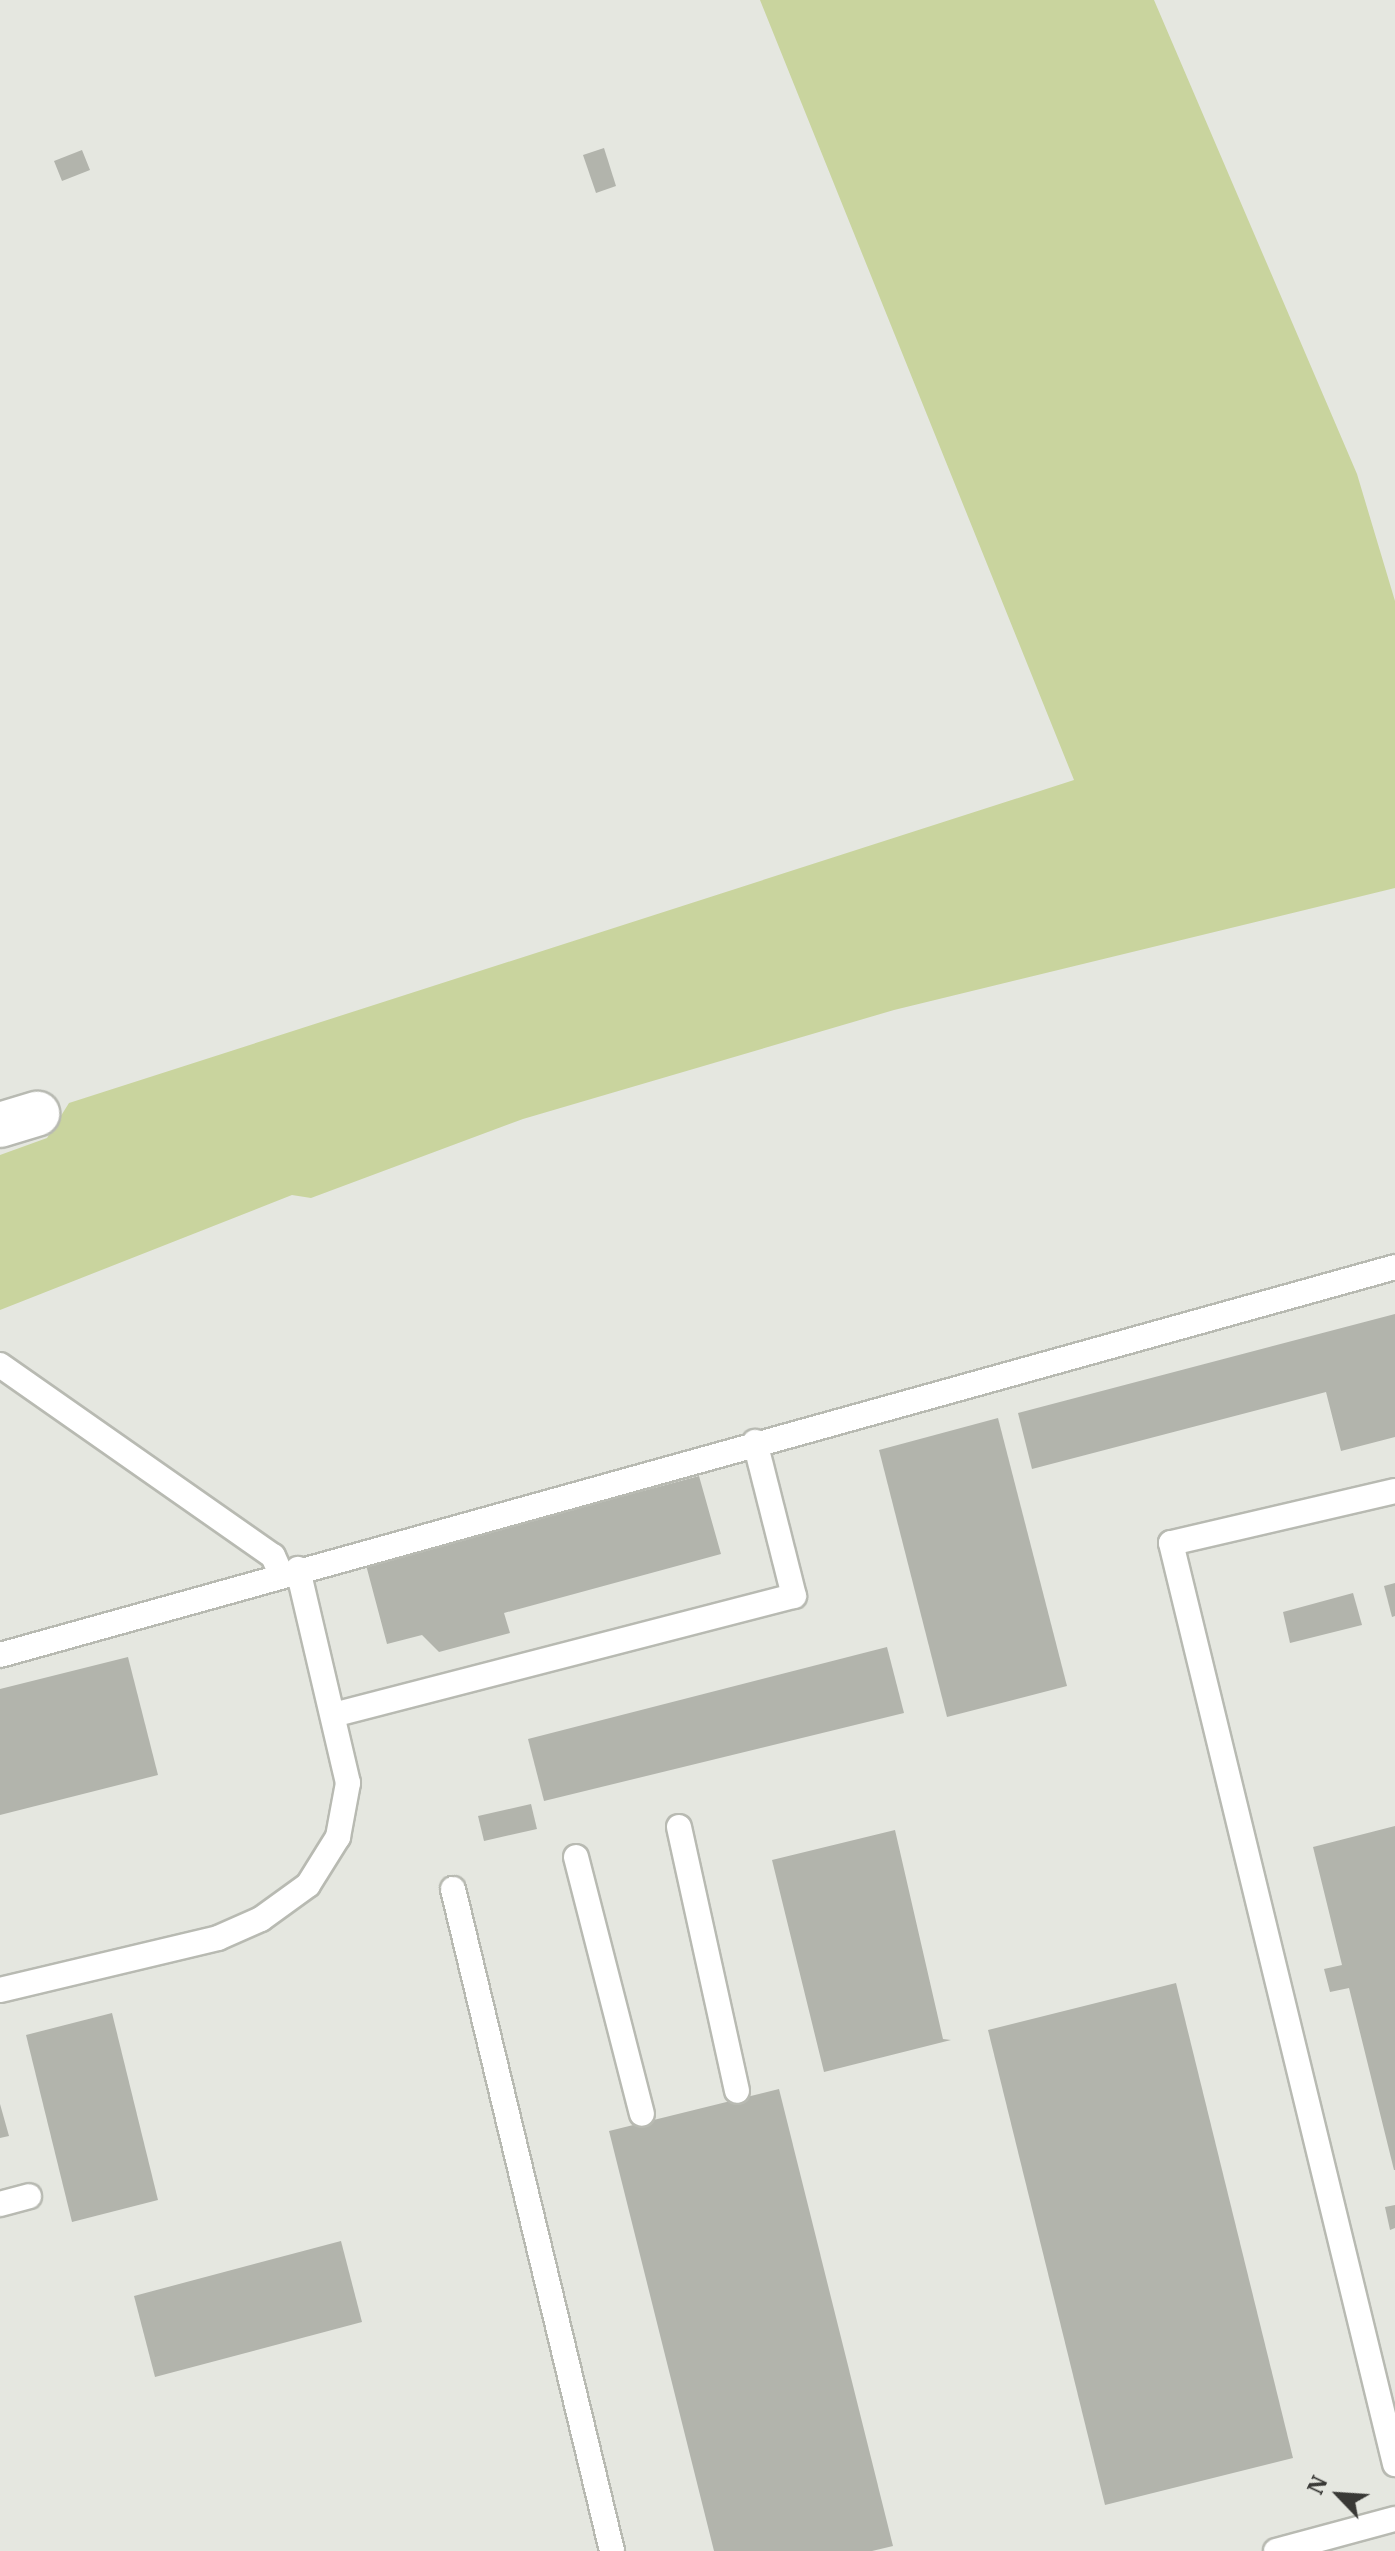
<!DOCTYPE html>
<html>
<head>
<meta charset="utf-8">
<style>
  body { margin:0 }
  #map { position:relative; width:1395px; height:2551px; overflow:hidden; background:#e5e7e0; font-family:"IBM Plex Serif",serif }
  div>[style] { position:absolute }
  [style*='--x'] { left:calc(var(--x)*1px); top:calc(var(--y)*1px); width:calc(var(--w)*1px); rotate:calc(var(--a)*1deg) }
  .green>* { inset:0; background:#c9d49e }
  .building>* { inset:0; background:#b2b4ac }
  .roads { filter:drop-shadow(2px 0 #b8bab2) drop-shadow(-2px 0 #b8bab2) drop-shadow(0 2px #b8bab2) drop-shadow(0 -2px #b8bab2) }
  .service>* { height:24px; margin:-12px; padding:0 12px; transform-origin:12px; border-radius:12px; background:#fff }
  .minor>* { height:44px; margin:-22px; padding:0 22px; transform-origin:22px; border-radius:22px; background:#fff }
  span { translate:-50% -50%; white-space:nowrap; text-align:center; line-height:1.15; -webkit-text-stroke:6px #e5e7e0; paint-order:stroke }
  .north { position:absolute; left:1299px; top:2455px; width:80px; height:80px; -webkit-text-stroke:6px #e5e7e0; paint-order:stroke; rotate:295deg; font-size:22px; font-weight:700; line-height:32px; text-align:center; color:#393936 }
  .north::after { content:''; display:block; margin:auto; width:28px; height:36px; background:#393936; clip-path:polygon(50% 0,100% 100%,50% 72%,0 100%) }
</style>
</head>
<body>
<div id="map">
  <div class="green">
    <i style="clip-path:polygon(760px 0,1154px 0,1357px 474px,1395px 601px,1395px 888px,894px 1010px,523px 1119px,311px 1198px,292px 1195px,0 1310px,0 1155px,47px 1138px,69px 1103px,1074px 780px)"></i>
  </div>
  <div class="building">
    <i style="clip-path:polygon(604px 148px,616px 186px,596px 193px,583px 155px)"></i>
    <i style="clip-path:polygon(82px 150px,90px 170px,62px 181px,54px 161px)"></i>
    <i style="clip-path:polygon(1395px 1314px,1395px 1437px,1341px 1451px,1326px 1392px,1032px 1469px,1018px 1413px)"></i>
    <i style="clip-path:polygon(998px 1418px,1067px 1686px,947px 1717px,879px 1450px)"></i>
    <i style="clip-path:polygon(699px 1476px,721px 1554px,504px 1613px,510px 1633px,439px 1652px,422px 1635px,387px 1644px,366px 1565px)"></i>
    <i style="clip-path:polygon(1395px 1583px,1395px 1616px,1392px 1617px,1384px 1586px)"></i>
    <i style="clip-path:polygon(1353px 1593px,1362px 1625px,1290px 1643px,1283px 1612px)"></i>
    <i style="clip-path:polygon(887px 1647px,904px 1713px,544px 1801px,528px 1739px)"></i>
    <i style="clip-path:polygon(128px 1657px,158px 1775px,0 1815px,0 1689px)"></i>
    <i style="clip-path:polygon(531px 1804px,537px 1829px,484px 1841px,478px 1816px)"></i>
    <i style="clip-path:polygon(1395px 1826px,1395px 2170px,1394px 2170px,1349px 1988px,1330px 1992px,1324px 1969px,1342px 1965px,1313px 1847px)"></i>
    <i style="clip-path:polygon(895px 1830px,943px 2039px,951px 2040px,824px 2072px,772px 1860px)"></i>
    <i style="clip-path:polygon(1176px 1983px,1293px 2458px,1105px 2505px,988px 2030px)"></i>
    <i style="clip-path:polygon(112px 2013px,158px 2200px,72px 2222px,26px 2035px)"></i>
    <i style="clip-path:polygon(779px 2089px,893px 2546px,872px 2551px,714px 2551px,609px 2131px)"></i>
    <i style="clip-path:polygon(0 2104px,9px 2136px,0 2138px)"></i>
    <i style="clip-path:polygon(1395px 2205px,1395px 2228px,1390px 2230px,1385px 2207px)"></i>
    <i style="clip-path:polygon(341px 2241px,362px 2322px,155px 2377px,134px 2296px)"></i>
  </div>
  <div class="roads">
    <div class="service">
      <i style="--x:0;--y:1365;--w:333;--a:35"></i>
      <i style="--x:273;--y:1556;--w:20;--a:66"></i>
      <i style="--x:1395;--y:1491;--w:230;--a:166.9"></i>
      <i style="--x:1171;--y:1543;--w:948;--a:76.33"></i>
      <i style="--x:0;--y:1655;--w:1448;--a:-15.54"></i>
      <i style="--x:333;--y:1715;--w:476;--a:-14.5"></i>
      <i style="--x:794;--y:1596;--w:159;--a:-104.2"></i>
      <i style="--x:679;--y:1827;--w:270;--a:77.6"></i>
      <i style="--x:576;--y:1857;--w:265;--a:75.6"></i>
      <i style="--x:453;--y:1889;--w:681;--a:76.49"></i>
      <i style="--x:0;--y:1990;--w:224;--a:-13.4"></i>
      <i style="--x:218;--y:1938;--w:47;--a:-23.8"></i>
      <i style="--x:261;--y:1919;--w:58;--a:-35.9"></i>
      <i style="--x:308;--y:1885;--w:57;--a:-58"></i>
      <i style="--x:338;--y:1837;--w:55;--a:-79.5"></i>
      <i style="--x:348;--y:1783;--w:220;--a:-103.2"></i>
      <i style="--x:0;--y:2204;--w:30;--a:-15"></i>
      <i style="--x:1276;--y:2551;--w:123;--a:-15.1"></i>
    </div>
    <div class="minor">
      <i style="--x:0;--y:1125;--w:39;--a:-17"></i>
    </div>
  </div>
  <div class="north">N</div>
</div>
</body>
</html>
